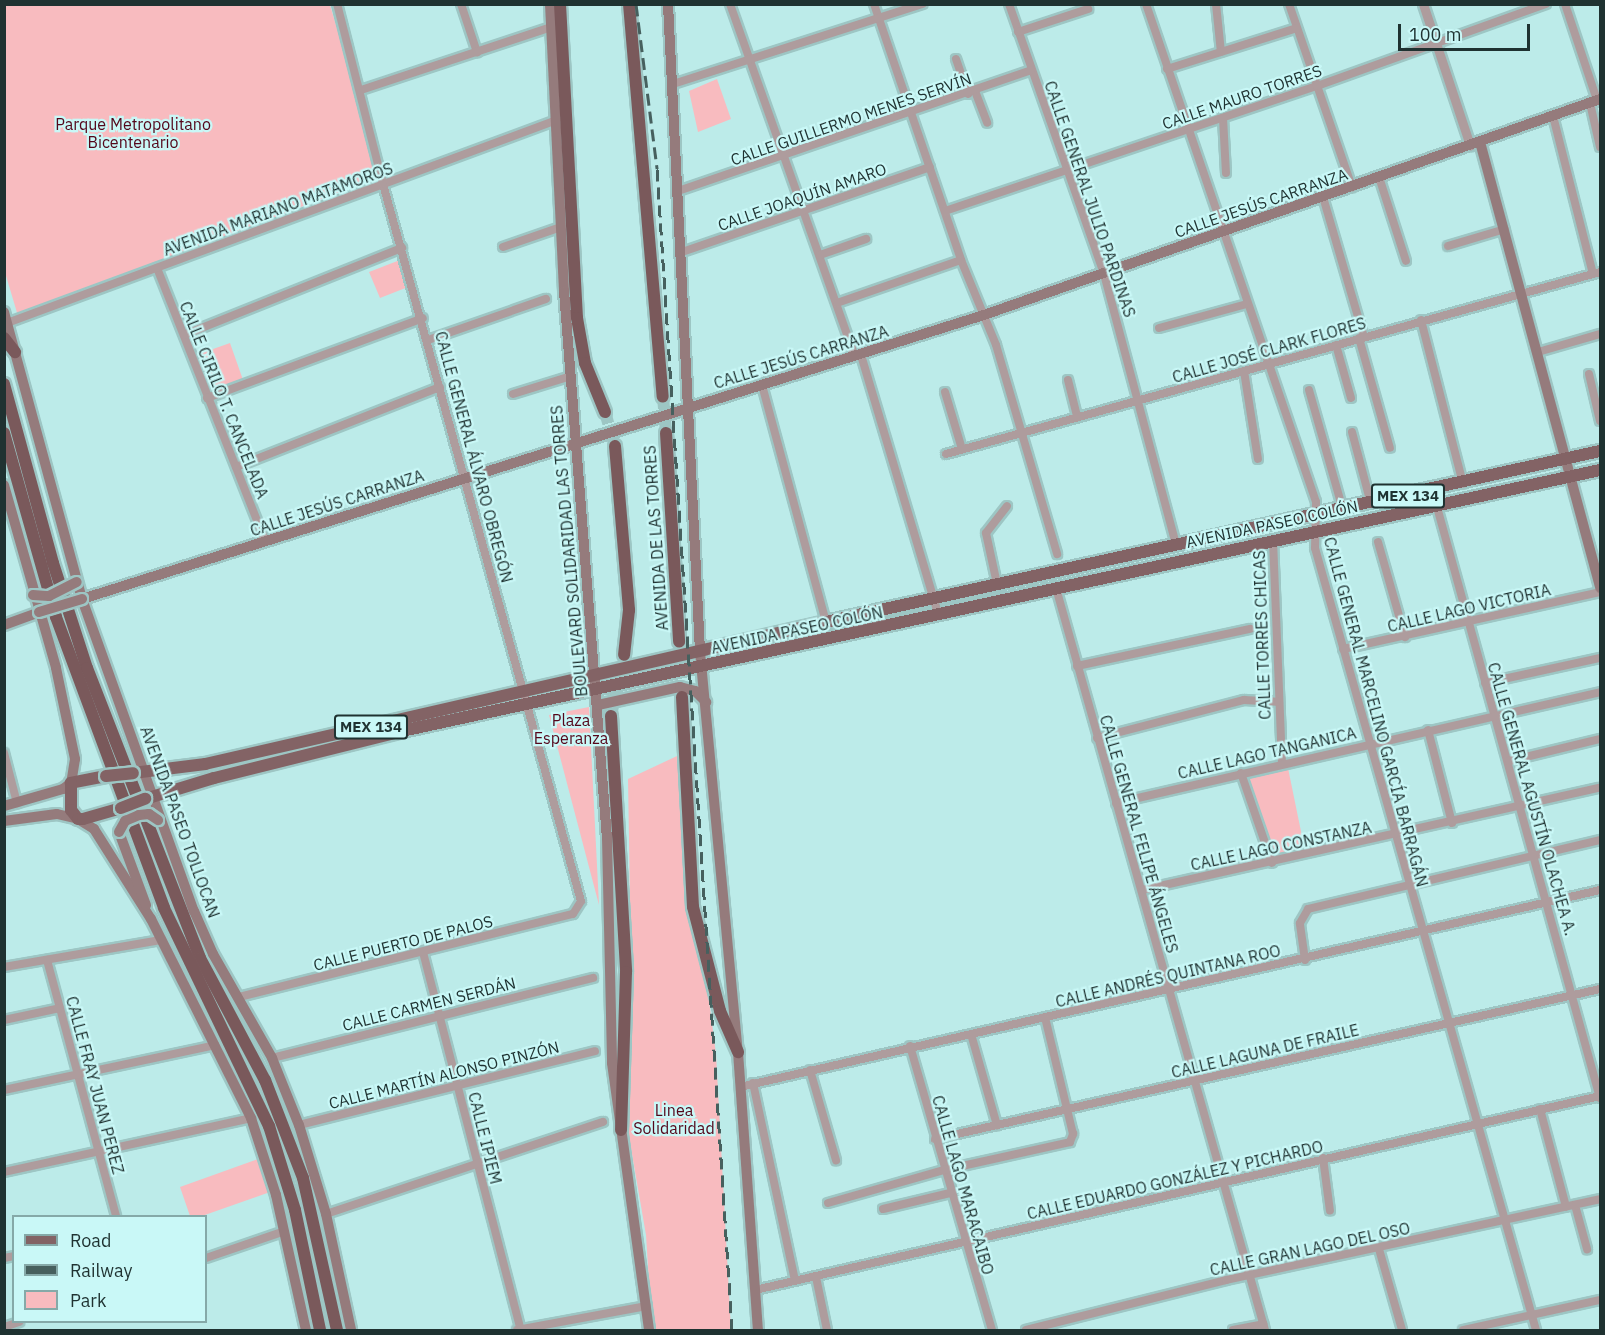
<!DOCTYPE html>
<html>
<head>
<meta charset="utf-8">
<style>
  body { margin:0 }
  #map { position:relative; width:1605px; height:1335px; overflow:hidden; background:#bcebe9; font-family:"IBM Plex Sans",sans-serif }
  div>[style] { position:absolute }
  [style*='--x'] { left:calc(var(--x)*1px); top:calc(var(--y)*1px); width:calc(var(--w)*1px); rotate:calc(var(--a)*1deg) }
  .green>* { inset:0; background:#f8bbbf }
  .trunk-tunnel>* { height:12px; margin-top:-6px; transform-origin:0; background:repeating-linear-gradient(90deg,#9dc6c4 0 12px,transparent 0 18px) }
  .roads { filter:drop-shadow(2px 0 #9dc6c4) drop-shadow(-2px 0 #9dc6c4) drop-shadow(0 2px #9dc6c4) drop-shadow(0 -2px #9dc6c4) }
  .minor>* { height:8px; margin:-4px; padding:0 4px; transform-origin:4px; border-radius:4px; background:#ae9c9d }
  .tertiary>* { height:9px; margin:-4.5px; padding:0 4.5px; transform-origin:4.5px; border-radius:4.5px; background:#ae9c9d }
  .secondary>* { height:10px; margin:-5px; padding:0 5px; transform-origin:5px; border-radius:5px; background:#957b7c }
  .primary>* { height:12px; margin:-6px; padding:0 6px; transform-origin:6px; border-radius:6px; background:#836365 }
  .trunk>* { height:12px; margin:-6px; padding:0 6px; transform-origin:6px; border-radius:6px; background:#7a595b }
  .rail>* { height:3px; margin-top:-1.5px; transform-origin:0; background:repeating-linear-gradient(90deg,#46605e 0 12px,transparent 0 18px) }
  .bridges { filter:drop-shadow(2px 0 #9dc6c4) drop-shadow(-2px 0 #9dc6c4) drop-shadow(0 2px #9dc6c4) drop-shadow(0 -2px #9dc6c4) }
  .secondary-bridge>* { height:10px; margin:-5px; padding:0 5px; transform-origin:5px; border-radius:5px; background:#957b7c }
  .primary-bridge>* { height:12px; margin:-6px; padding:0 6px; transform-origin:6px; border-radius:6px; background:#836365 }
  span { translate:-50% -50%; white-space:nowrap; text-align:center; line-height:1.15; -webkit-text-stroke:4.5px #c9f8f7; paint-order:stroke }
  .shield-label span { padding:2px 4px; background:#c9f8f7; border:2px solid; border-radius:4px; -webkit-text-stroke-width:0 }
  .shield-label { font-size:15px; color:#1f3231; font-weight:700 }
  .street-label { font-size:16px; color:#1f3231 }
  .park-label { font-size:16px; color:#54061a }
  .frame { position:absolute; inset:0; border:6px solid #1f3231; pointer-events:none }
  .legend { position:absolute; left:12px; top:1215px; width:195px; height:108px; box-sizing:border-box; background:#c9f8f7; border:2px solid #85a9a8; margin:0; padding:8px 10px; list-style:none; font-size:18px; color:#1f3231 }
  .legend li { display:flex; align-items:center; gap:12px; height:30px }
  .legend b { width:30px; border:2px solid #85a9a8 }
  .scale { position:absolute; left:1398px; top:24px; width:132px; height:27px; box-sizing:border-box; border:3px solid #1f3231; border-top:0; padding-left:8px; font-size:18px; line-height:21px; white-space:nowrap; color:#1f3231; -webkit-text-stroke:4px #c9f8f7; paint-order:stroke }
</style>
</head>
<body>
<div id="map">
  <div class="green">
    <i style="clip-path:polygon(4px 5px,330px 5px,381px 176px,18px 316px,4px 269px)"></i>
    <i style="clip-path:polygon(717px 79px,731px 119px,698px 132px,689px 91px)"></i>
    <i style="clip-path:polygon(400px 260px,408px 287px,380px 298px,369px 272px)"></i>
    <i style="clip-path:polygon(230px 343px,243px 380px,215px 392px,199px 354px)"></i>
    <i style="clip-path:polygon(589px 707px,599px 905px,549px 715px)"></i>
    <i style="clip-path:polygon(677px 756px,716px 1054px,731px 1330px,652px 1330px,646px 1235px,627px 1125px,632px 1019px,628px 779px)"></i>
    <i style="clip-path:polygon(1288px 768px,1305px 851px,1276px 858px,1249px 779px)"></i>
    <i style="clip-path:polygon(258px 1159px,270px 1192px,202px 1216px,190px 1216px,180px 1187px)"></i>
  </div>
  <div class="trunk-tunnel">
    <i style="--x:663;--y:397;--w:36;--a:85"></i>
    <i style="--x:605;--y:412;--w:35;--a:74"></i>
    <i style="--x:611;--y:716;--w:41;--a:-78.7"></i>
  </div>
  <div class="roads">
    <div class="minor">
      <i style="--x:461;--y:4;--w:51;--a:71.6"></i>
      <i style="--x:730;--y:4;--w:374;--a:70.5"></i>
      <i style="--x:874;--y:4;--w:270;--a:71.2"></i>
      <i style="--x:961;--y:260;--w:92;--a:67.6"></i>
      <i style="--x:996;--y:345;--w:218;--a:73.7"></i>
      <i style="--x:1009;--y:4;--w:286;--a:70.6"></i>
      <i style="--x:1104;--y:274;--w:279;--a:75.1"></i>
      <i style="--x:1146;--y:4;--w:526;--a:71.15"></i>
      <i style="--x:1316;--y:502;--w:46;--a:91.2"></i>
      <i style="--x:1315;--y:548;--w:813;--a:74.22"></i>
      <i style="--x:1216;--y:4;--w:48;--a:84.1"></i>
      <i style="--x:1289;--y:4;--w:194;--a:71"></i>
      <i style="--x:1565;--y:4;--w:101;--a:71.6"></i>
      <i style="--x:1018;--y:32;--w:74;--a:-18.2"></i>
      <i style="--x:956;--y:59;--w:37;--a:71"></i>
      <i style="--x:1167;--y:69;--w:136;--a:-17.5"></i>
      <i style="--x:673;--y:84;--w:262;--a:-17.8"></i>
      <i style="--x:361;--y:90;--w:201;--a:-18.3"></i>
      <i style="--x:975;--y:91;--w:34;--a:69"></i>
      <i style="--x:1590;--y:103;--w:45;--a:77.2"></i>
      <i style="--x:1553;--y:116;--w:163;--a:75.8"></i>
      <i style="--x:1223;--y:118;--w:55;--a:86.9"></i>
      <i style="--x:1379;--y:177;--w:88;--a:72.2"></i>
      <i style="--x:678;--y:191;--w:373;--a:-18.9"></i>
      <i style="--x:1323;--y:197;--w:146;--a:73.7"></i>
      <i style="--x:945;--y:211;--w:392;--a:-18.6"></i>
      <i style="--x:1317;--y:86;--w:243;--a:-19.7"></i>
      <i style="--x:1448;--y:246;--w:59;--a:-16.6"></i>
      <i style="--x:503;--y:247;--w:61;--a:-19"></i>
      <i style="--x:682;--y:252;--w:262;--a:-18.9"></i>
      <i style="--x:820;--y:255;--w:49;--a:-19.2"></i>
      <i style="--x:157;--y:268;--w:294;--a:68.4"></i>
      <i style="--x:837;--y:303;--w:131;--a:-19.1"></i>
      <i style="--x:1421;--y:320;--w:169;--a:75.6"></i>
      <i style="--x:7;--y:323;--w:586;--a:-20.26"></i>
      <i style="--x:1159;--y:328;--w:91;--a:-15.3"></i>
      <i style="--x:184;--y:335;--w:235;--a:-21.8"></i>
      <i style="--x:1359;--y:338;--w:114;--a:74.3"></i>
      <i style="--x:428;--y:340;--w:125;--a:-19.2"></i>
      <i style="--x:1336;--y:345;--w:55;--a:74.2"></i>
      <i style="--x:1538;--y:352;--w:65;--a:-16.2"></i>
      <i style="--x:861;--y:355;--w:270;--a:73.4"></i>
      <i style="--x:1244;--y:371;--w:89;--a:81"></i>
      <i style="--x:1589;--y:374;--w:48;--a:76.8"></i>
      <i style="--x:1068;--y:380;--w:38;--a:76"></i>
      <i style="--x:762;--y:385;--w:245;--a:74.9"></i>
      <i style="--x:1309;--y:390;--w:125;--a:74.2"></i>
      <i style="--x:945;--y:392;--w:59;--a:73.4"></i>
      <i style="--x:513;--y:394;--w:61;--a:-17.2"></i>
      <i style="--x:207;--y:398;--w:230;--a:-20.3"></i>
      <i style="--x:1352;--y:432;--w:74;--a:75.2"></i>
      <i style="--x:946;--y:454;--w:679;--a:-15.55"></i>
      <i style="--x:236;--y:467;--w:219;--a:-21.4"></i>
      <i style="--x:1437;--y:507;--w:613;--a:74.58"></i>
      <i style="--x:1273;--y:540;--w:224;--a:87.7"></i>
      <i style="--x:1378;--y:542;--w:99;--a:74.1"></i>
      <i style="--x:997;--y:584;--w:52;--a:-102.2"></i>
      <i style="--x:986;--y:533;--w:34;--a:-52"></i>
      <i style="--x:1056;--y:588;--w:771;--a:74.27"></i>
      <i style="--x:1343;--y:649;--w:263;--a:-12.5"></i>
      <i style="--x:1077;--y:666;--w:177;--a:-12.1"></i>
      <i style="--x:1485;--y:683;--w:118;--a:-12.3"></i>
      <i style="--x:1428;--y:730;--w:96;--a:75.5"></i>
      <i style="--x:1097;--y:738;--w:152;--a:-14.5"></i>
      <i style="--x:1244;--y:700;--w:33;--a:3"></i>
      <i style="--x:4;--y:753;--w:52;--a:75.4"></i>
      <i style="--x:1509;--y:761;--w:94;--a:-13.6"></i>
      <i style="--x:1241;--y:773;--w:95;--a:71"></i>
      <i style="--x:1116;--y:803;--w:497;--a:-12.9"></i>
      <i style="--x:1142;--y:890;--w:469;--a:-12.6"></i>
      <i style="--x:423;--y:952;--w:390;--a:75.5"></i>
      <i style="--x:47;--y:960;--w:265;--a:74.9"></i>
      <i style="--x:1305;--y:960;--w:37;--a:-98"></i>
      <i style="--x:1300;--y:923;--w:16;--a:-60"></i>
      <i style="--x:1308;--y:909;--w:300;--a:-13.3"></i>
      <i style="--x:4;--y:967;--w:159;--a:-9.8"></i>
      <i style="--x:239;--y:997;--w:344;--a:-14"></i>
      <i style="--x:573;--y:914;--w:15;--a:-58"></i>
      <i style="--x:581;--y:901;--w:744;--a:-105.44"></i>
      <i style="--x:383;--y:184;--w:186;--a:-104.3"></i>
      <i style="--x:4;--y:1020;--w:57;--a:-12.1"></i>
      <i style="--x:971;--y:1034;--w:95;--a:74.1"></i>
      <i style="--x:910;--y:1046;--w:296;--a:73.9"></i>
      <i style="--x:272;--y:1058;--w:331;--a:-14"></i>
      <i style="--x:810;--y:1070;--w:94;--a:73.9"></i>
      <i style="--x:753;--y:1083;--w:202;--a:78"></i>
      <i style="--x:740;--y:1087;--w:882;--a:-12.9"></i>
      <i style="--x:4;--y:1090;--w:216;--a:-12"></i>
      <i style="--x:1540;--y:1109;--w:101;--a:75.1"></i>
      <i style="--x:299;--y:1125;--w:305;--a:-14"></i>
      <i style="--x:935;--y:1139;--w:682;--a:-12.71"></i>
      <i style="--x:1323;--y:1158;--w:53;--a:82.5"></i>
      <i style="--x:4;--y:1172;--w:253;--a:-12.3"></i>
      <i style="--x:828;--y:1203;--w:121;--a:-15.9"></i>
      <i style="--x:944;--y:1170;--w:129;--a:-12.5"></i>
      <i style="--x:1070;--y:1142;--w:9;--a:-69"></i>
      <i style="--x:1073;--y:1134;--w:120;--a:-103.5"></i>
      <i style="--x:1575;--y:1205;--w:46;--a:74.7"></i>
      <i style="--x:883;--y:1209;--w:69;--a:-13.4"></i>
      <i style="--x:326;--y:1214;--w:292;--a:-18.4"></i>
      <i style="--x:1379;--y:1249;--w:84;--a:74.1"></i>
      <i style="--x:4;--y:1258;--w:10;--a:-11"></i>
      <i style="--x:206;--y:1258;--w:83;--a:-18.9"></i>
      <i style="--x:816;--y:1277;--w:54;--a:78.3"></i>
      <i style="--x:755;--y:1290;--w:867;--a:-12.93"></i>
      <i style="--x:4;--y:1327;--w:16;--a:-18"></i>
      <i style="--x:517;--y:1330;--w:132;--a:-10.5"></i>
      <i style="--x:1026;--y:1330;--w:206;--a:-14"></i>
      <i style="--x:1226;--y:1280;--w:383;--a:-12.2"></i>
      <i style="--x:1233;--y:1330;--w:31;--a:-11"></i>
      <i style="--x:1463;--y:1330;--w:140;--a:-12.4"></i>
    </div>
    <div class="tertiary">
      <i style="--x:1423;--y:4;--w:149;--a:71.6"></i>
    </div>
    <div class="secondary">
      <i style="--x:550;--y:4;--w:287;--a:87.2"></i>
      <i style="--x:564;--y:291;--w:549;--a:85.51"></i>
      <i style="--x:607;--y:838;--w:225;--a:88.7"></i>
      <i style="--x:612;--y:1063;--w:270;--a:82.1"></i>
      <i style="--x:668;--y:4;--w:649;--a:87.17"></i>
      <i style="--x:700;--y:652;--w:402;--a:84.6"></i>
      <i style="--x:738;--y:1052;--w:279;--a:85.9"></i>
      <i style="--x:1480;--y:142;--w:462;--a:74.9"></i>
      <i style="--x:4;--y:312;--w:297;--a:74.8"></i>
      <i style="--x:82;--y:599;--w:331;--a:70.3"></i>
      <i style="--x:194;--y:911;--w:47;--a:66.2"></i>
      <i style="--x:213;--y:954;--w:120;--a:60.4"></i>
      <i style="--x:272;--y:1058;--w:72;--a:68.1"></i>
      <i style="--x:299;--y:1125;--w:93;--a:73.1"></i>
      <i style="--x:326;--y:1214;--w:119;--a:77.8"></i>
      <i style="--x:4;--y:485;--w:190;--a:74.1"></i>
      <i style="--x:56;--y:668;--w:93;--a:78.2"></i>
      <i style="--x:75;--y:759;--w:24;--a:99"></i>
      <i style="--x:71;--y:783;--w:10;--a:143"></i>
      <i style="--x:63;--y:789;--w:61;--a:163.9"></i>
      <i style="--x:82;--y:599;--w:946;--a:-17.48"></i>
      <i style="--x:984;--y:315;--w:653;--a:-19.32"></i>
      <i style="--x:4;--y:625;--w:37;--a:-20"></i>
      <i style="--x:598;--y:705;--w:84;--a:-12.4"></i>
      <i style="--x:680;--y:687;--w:16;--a:15"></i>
      <i style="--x:695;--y:691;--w:16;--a:45"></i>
      <i style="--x:4;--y:821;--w:53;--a:-7.5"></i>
      <i style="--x:57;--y:814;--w:22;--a:13"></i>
      <i style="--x:78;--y:819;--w:19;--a:32"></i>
      <i style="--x:94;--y:829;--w:107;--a:57.7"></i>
      <i style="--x:151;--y:919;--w:223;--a:63.3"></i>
      <i style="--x:251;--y:1118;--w:81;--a:72"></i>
      <i style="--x:276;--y:1195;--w:138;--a:77.5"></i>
      <i style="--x:119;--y:832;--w:78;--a:69.7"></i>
    </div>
    <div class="primary">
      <i style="--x:133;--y:773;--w:73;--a:-7.1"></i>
      <i style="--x:205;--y:764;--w:637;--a:-12.88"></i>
      <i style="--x:826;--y:622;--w:793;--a:-12.46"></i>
      <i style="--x:106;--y:776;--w:36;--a:169"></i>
      <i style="--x:71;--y:783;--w:27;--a:90"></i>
      <i style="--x:71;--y:810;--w:11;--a:52"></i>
      <i style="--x:78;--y:819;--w:5;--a:0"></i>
      <i style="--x:83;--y:819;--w:40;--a:-16"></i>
      <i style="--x:145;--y:799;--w:72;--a:-16.9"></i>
      <i style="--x:214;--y:778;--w:194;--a:-14"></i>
      <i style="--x:402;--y:731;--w:1226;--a:-12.29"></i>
    </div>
    <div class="trunk">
      <i style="--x:560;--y:4;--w:314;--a:86.9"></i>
      <i style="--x:577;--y:318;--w:46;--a:79.9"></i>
      <i style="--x:585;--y:363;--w:53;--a:67.8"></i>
      <i style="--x:629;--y:4;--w:394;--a:85.1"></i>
      <i style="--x:4;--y:338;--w:18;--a:52"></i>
      <i style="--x:4;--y:384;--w:186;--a:74.7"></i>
      <i style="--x:53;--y:563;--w:110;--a:72.1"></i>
      <i style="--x:87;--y:668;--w:311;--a:68.7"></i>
      <i style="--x:200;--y:958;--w:138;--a:62"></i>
      <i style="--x:265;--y:1080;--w:105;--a:68.8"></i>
      <i style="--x:303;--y:1178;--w:156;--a:77.4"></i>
      <i style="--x:4;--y:433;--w:191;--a:74.2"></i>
      <i style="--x:56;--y:617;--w:310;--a:69.6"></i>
      <i style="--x:164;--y:908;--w:242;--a:64.3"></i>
      <i style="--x:269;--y:1126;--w:88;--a:72.8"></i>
      <i style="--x:295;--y:1210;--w:123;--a:78.2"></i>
      <i style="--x:666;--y:433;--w:209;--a:86.4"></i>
      <i style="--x:615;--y:446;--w:165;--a:85.1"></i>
      <i style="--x:629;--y:610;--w:45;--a:96.3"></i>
      <i style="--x:682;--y:697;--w:210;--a:87"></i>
      <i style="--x:693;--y:907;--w:107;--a:75.4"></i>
      <i style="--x:720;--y:1011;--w:45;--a:66.3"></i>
      <i style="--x:611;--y:716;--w:256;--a:86.6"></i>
      <i style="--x:626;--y:972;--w:158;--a:91.8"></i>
    </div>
  </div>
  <div class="rail">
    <i style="--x:636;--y:4;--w:166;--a:82.7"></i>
    <i style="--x:657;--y:169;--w:1163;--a:86.3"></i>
  </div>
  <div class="bridges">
    <div class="secondary-bridge">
      <i style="--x:33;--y:595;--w:16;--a:4"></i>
      <i style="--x:49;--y:596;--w:31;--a:-27"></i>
      <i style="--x:39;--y:612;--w:45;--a:-16.8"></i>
      <i style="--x:119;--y:832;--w:13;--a:-61"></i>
      <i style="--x:125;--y:821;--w:15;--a:-23"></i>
      <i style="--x:139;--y:815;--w:10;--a:-6"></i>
      <i style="--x:149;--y:814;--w:11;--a:34"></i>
    </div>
    <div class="primary-bridge">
      <i style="--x:106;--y:776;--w:27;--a:-6"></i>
      <i style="--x:121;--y:808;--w:26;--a:-21"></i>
    </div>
  </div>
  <div class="shield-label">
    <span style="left:1408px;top:496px">MEX 134</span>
    <span style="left:371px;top:727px">MEX 134</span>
  </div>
  <div class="street-label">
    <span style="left:1242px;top:97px;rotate:-19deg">CALLE MAURO TORRES</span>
    <span style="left:851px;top:119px;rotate:-19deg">CALLE GUILLERMO MENES SERVÍN</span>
    <span style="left:802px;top:197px;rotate:-19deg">CALLE JOAQUÍN AMARO</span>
    <span style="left:1090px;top:199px;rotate:71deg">CALLE GENERAL JULIO PARDINAS</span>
    <span style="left:1261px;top:203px;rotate:-19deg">CALLE JESÚS CARRANZA</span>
    <span style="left:278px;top:209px;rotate:-20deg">AVENIDA MARIANO MATAMOROS</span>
    <span style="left:1269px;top:350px;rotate:-16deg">CALLE JOSÉ CLARK FLORES</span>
    <span style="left:801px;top:357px;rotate:-17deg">CALLE JESÚS CARRANZA</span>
    <span style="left:224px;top:400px;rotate:68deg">CALLE CIRILO T. CANCELADA</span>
    <span style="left:474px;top:457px;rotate:75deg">CALLE GENERAL ÁLVARO OBREGÓN</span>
    <span style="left:337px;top:503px;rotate:-18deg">CALLE JESÚS CARRANZA</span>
    <span style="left:1272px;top:524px;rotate:-12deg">AVENIDA PASEO COLÓN</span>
    <span style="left:656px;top:538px;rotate:-94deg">AVENIDA DE LAS TORRES</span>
    <span style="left:569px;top:551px;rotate:-95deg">BOULEVARD SOLIDARIDAD LAS TORRES</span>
    <span style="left:1469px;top:608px;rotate:-13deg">CALLE LAGO VICTORIA</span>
    <span style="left:797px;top:630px;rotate:-12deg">AVENIDA PASEO COLÓN</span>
    <span style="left:1262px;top:635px;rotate:-92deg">CALLE TORRES CHICAS</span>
    <span style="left:1376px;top:712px;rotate:75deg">CALLE GENERAL MARCELINO GARCÍA BARRAGÁN</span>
    <span style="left:1267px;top:753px;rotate:-13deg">CALLE LAGO TANGANICA</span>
    <span style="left:1532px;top:799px;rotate:74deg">CALLE GENERAL AGUSTÍN OLACHEA A.</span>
    <span style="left:180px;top:822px;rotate:70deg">AVENIDA PASEO TOLLOCAN</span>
    <span style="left:1139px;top:834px;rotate:74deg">CALLE GENERAL FELIPE ÁNGELES</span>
    <span style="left:1281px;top:846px;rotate:-12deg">CALLE LAGO CONSTANZA</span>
    <span style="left:403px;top:943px;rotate:-14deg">CALLE PUERTO DE PALOS</span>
    <span style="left:1168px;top:976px;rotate:-13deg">CALLE ANDRÉS QUINTANA ROO</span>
    <span style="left:429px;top:1004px;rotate:-14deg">CALLE CARMEN SERDÁN</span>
    <span style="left:1265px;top:1051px;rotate:-13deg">CALLE LAGUNA DE FRAILE</span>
    <span style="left:444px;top:1075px;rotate:-14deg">CALLE MARTÍN ALONSO PINZÓN</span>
    <span style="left:95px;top:1085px;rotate:75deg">CALLE FRAY JUAN PEREZ</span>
    <span style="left:485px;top:1138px;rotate:76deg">CALLE IPIEM</span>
    <span style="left:1175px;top:1180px;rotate:-13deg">CALLE EDUARDO GONZÁLEZ Y PICHARDO</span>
    <span style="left:963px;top:1185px;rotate:74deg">CALLE LAGO MARACAIBO</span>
    <span style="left:1310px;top:1249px;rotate:-12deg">CALLE GRAN LAGO DEL OSO</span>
  </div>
  <div class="park-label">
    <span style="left:133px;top:133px">Parque Metropolitano<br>Bicentenario</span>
    <span style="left:571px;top:729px">Plaza<br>Esperanza</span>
    <span style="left:674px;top:1119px">Linea<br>Solidaridad</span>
  </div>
  <div class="frame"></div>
  <ul class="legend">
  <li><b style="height:8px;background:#836365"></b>Road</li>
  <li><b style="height:8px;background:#46605e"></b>Railway</li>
  <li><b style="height:16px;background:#f8bbbf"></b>Park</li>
  </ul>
  <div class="scale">100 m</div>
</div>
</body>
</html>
